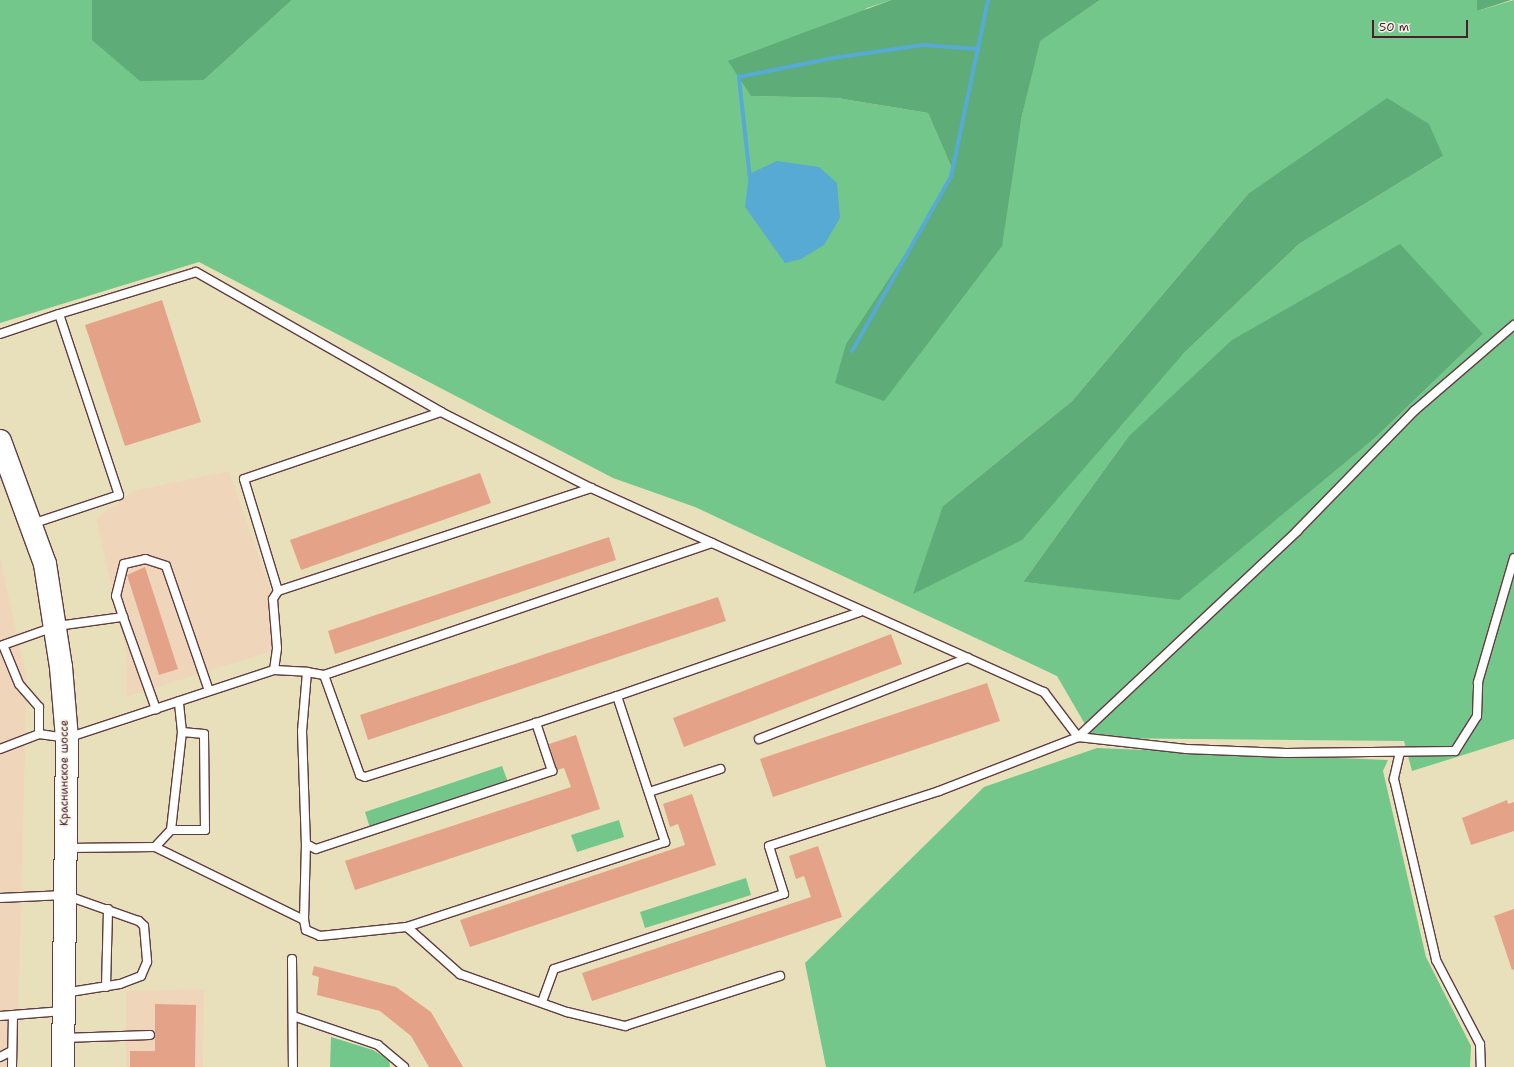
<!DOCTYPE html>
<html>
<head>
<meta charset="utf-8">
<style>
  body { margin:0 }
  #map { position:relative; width:1514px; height:1067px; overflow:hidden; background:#e8e0bb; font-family:"Shantell Sans",sans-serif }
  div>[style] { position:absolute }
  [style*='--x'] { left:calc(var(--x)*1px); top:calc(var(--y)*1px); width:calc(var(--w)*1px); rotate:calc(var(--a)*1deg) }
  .built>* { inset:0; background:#efd6bb }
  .green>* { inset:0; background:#73c78b }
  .forest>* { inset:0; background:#5eac77 }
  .water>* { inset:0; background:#57aad3 }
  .stream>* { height:4px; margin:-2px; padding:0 2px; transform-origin:2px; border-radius:2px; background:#57aad3 }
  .building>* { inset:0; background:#e4a288 }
  .roads { filter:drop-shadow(1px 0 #623c41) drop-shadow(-1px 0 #623c41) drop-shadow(0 1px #623c41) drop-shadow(0 -1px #623c41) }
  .service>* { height:8px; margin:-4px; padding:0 4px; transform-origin:4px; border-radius:4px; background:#fff }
  .primary>* { height:22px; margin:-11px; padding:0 11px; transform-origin:11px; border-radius:11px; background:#fff }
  span { translate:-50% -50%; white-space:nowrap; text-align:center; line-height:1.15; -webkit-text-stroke:3.5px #f7f3e8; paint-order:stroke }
  .street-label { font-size:11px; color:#4a1f2b }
  .scale { position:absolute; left:1372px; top:20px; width:96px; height:18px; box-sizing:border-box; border:2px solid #4a1f2b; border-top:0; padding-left:5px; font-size:12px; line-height:14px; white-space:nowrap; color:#4a1f2b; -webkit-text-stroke:3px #f7f3e8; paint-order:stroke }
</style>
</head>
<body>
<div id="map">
  <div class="built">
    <i style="clip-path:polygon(229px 471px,272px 595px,275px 650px,126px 697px,127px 655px,96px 519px,133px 491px)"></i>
    <i style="clip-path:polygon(0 557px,27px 679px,17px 1067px,0 1067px)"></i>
    <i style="clip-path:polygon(204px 989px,203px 1067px,126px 1067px,126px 991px)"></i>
  </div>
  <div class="green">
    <i style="clip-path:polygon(evenodd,0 0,92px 0,92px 40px,204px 80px,292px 0,891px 0,867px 8px,752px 96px,837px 98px,928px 113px,953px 171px,921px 230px,1021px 120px,1039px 41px,1100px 0,1477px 0,1477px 11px,1514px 0,1514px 739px,1412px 771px,1404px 741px,1093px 738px,1057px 676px,695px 507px,613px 478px,199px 262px,0 323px,0 0,1443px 156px,1299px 244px,1183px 354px,943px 506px,1072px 401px,1248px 194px,1443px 156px,0 0,1483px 334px,1375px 438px,1179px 599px,1023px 582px,1128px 437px,1483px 334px)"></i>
    <i style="clip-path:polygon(1097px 748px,1388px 760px,1383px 771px,1426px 957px,1471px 1046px,1470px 1067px,826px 1067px,805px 963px,984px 787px)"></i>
    <i style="clip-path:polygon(502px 766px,508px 782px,370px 828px,365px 812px)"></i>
    <i style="clip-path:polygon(619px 820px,624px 837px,577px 852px,571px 835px)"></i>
    <i style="clip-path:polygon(746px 878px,751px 895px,645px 928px,640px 912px)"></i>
    <i style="clip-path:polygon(331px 1037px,373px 1050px,389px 1060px,390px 1067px,330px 1067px)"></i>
  </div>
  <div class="forest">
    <i style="clip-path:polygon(92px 0,292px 0,204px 80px,140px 81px,92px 40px)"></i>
    <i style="clip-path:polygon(891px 0,1100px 0,1040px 41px,1021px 120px,1002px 246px,884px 401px,835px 383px,846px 344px,921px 230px,953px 171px,928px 113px,837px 98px,751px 96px,728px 61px)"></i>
    <i style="clip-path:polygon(1477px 0,1511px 0,1477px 11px)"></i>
    <i style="clip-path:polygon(1387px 98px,1429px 124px,1443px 156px,1299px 244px,1183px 354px,1022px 540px,913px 594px,943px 506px,1072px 401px,1248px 194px)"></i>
    <i style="clip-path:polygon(1400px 244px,1483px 334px,1375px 438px,1179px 600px,1023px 582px,1128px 437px,1232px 340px)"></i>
  </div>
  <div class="water">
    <i style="clip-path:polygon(777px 161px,819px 167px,837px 183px,840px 218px,824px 245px,801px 259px,785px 263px,745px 207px,749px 174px)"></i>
  </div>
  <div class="stream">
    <i style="--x:750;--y:179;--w:103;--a:-96.2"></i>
    <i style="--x:739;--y:77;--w:96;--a:-11.4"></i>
    <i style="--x:833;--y:58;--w:91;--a:-8.2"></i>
    <i style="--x:923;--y:45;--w:56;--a:4.1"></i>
    <i style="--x:852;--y:351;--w:200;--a:-60.4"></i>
    <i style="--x:951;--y:177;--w:181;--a:-78.2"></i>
  </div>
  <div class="building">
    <i style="clip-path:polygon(162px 300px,201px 422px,125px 446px,85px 325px)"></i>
    <i style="clip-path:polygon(480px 473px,491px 503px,301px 570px,290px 540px)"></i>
    <i style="clip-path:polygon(609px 537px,616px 560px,335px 654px,328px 631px)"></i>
    <i style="clip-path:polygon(145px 567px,178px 669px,159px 675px,127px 575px)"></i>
    <i style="clip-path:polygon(718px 597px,726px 621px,368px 740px,360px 715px)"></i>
    <i style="clip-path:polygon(891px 634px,902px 664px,684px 747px,673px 718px)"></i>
    <i style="clip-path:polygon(987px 683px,1000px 721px,773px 797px,760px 759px)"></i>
    <i style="clip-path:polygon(576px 735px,600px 809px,355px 890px,345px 861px,571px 787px,564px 768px,557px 770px,549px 744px)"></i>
    <i style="clip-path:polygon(692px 794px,716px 865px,470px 947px,460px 920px,685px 845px,678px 824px,670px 827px,663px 804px)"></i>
    <i style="clip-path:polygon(1507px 800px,1508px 804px,1514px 802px,1514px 831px,1471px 845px,1462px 818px)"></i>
    <i style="clip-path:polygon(818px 846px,842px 917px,592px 1001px,582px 973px,811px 897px,804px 876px,796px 879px,789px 856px)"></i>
    <i style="clip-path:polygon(1514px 909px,1514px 969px,1512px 970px,1494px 916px)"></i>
    <i style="clip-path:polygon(314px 966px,396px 987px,431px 1012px,463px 1067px,429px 1067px,411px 1036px,380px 1011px,317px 995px,319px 977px,312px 975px)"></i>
    <i style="clip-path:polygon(155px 1004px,196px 1005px,195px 1067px,130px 1067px,130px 1051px,155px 1051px)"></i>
  </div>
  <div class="roads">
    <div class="service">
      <i style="--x:59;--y:314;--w:143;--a:-17"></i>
      <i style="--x:196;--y:272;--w:282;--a:29.7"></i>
      <i style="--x:0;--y:334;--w:62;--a:-18.7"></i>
      <i style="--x:59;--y:314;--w:191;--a:71.7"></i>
      <i style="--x:119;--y:495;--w:92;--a:161.6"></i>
      <i style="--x:712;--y:543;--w:364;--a:24.2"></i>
      <i style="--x:1044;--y:692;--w:56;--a:52.9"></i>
      <i style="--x:1078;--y:737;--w:109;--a:6.3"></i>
      <i style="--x:1186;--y:749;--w:100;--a:2.3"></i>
      <i style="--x:1286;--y:753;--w:169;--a:-0.7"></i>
      <i style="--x:1455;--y:751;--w:41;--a:-57.8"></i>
      <i style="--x:1477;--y:716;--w:34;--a:-88"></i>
      <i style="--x:1478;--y:682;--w:129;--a:-73.8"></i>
      <i style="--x:278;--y:591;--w:117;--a:-106.9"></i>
      <i style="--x:244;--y:479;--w:208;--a:-18.8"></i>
      <i style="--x:441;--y:412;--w:168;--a:26.9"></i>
      <i style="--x:123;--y:617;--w:98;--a:70.3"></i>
      <i style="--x:274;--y:670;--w:22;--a:-82"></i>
      <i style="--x:277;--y:648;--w:49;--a:-94.7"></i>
      <i style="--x:273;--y:599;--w:9;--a:-58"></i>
      <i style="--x:278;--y:591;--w:330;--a:-18.2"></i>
      <i style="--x:591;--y:488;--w:133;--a:24.4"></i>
      <i style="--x:712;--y:543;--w:410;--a:161.2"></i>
      <i style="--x:307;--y:672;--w:17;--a:10"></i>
      <i style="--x:324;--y:675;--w:106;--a:70.2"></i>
      <i style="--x:360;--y:775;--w:5;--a:22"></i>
      <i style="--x:365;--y:777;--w:179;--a:-17.5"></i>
      <i style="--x:617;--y:696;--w:257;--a:-19.1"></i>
      <i style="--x:39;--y:734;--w:27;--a:-90"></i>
      <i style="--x:39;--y:707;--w:30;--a:-131"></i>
      <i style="--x:19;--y:684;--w:42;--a:-112.3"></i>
      <i style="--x:3;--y:645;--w:57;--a:-19.4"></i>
      <i style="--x:57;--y:626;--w:67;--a:-7.8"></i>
      <i style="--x:123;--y:617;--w:22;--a:-108"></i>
      <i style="--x:116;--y:596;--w:33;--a:-76"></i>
      <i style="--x:124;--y:564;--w:22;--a:-13"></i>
      <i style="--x:145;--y:559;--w:22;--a:18"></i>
      <i style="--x:166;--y:566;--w:132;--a:71"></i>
      <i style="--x:759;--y:739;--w:224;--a:-21.2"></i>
      <i style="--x:0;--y:749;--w:42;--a:-21"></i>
      <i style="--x:39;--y:734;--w:28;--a:8"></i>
      <i style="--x:67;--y:738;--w:218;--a:-18.2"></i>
      <i style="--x:274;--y:670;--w:33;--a:3"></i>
      <i style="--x:307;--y:672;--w:59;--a:94.8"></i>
      <i style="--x:302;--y:731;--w:113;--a:88"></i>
      <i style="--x:306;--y:844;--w:11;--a:27"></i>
      <i style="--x:316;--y:849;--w:249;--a:-18.3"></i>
      <i style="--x:552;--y:771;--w:51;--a:-108.4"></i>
      <i style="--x:536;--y:723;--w:85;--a:-18.4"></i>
      <i style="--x:617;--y:696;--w:154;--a:71.8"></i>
      <i style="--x:665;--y:842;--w:272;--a:161.8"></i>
      <i style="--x:1400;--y:752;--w:28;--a:103"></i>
      <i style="--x:1394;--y:779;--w:186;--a:76.9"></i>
      <i style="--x:1436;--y:960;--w:95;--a:62.4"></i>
      <i style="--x:1480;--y:1044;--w:23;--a:88"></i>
      <i style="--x:649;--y:792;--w:75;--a:-17.9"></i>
      <i style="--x:171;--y:830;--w:34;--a:0"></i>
      <i style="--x:205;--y:830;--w:96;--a:-90.6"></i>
      <i style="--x:204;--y:734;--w:22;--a:-175"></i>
      <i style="--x:155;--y:847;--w:23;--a:-47"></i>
      <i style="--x:171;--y:830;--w:99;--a:-83.6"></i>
      <i style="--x:182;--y:732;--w:31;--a:-96"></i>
      <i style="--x:66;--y:848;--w:89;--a:-0.6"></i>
      <i style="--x:155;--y:847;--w:166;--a:26.1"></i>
      <i style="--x:304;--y:920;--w:76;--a:-88.5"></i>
      <i style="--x:0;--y:898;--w:65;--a:-2.6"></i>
      <i style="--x:65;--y:895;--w:78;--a:19.4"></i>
      <i style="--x:139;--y:921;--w:7;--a:45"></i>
      <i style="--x:144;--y:926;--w:36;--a:85"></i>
      <i style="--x:147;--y:962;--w:15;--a:113"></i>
      <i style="--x:141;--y:976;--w:22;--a:159"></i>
      <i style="--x:120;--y:984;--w:57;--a:170.9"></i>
      <i style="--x:304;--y:920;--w:10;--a:79"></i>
      <i style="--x:306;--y:930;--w:15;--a:23"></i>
      <i style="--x:320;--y:936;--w:87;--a:-5.9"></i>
      <i style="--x:407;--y:927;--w:71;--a:41.6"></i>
      <i style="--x:460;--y:974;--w:114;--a:19.6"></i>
      <i style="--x:567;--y:1012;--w:60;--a:13.6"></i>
      <i style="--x:625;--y:1026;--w:163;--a:-17.9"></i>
      <i style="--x:292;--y:959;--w:108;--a:89.5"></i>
      <i style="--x:106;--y:987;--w:78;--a:-88.5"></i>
      <i style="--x:542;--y:1002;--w:35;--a:-70"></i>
      <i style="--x:554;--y:969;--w:242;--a:-18.1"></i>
      <i style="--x:784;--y:894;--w:50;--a:-107.4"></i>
      <i style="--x:769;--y:846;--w:179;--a:-17.9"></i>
      <i style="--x:939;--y:791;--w:149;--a:-21.2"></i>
      <i style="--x:1078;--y:737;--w:301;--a:-43.2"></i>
      <i style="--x:1297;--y:531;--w:168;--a:-45.7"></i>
      <i style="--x:1414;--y:411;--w:132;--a:-40.7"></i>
      <i style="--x:0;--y:1016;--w:63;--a:-4.5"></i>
      <i style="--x:293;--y:1016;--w:90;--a:18.8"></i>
      <i style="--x:378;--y:1045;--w:34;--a:40"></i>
      <i style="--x:63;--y:1038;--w:87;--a:-2"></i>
      <i style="--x:0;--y:1057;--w:13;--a:-27"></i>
      <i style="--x:12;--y:1067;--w:51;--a:-88.9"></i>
    </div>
    <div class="primary">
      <i style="--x:0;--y:441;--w:131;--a:69.9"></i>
      <i style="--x:45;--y:564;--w:104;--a:81.2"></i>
      <i style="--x:61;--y:667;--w:71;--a:85.2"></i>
      <i style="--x:67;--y:738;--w:329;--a:90.7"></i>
    </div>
  </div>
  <div class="street-label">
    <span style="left:65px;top:773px;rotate:-90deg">Краснинское шоссе</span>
  </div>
  <div class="scale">50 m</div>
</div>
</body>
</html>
